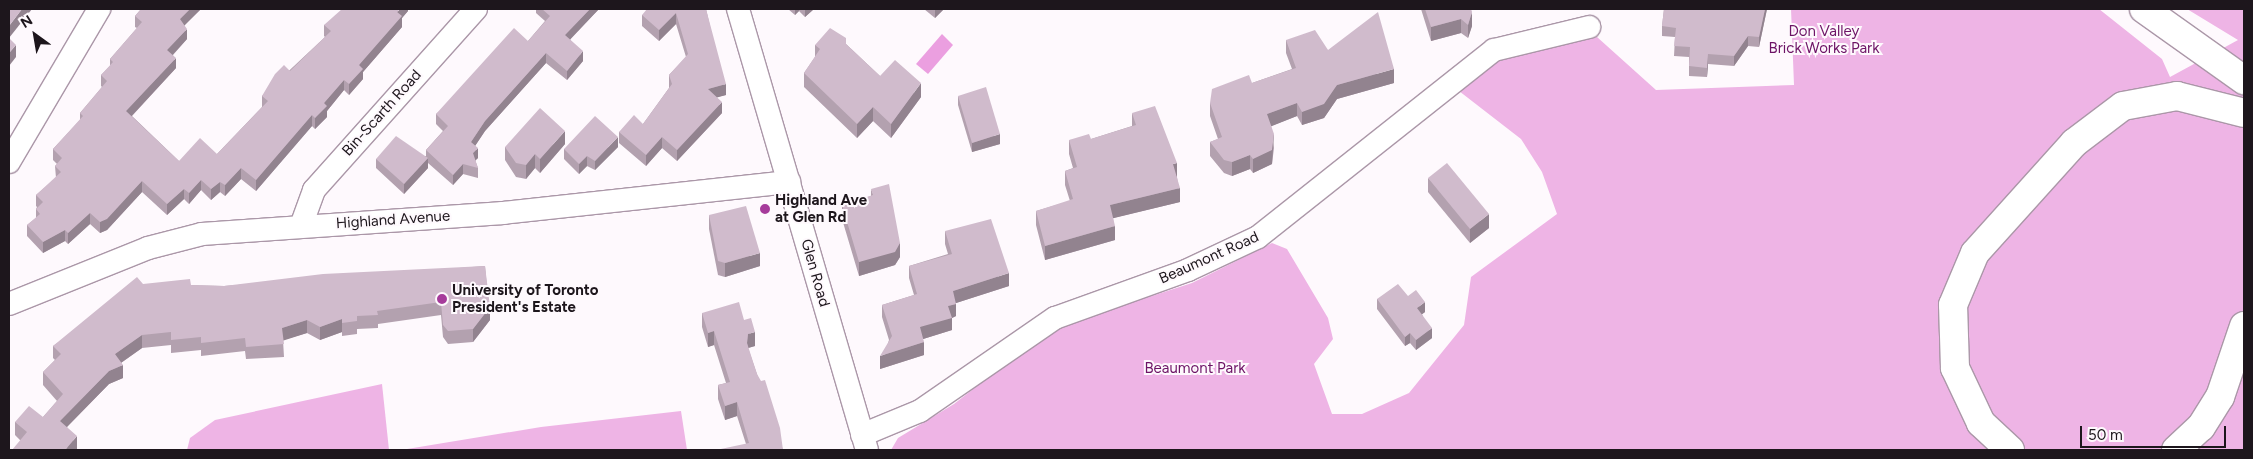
<!DOCTYPE html>
<html>
<head>
<meta charset="utf-8">
<style>
  body { margin:0 }
  #map { position:relative; width:2253px; height:459px; overflow:hidden; background:#fef9fd; font-family:Figtree,sans-serif }
  div>[style] { position:absolute }
  [style*='--x'] { left:calc(var(--x)*1px); top:calc(var(--y)*1px); width:calc(var(--w)*1px); rotate:calc(var(--a)*1deg) }
  .green>* { inset:0; background:#eeb4e5 }
  .water>* { inset:0; background:#eb9fe0 }
  .roads { filter:drop-shadow(1px 0 #ab97a8) drop-shadow(-1px 0 #ab97a8) drop-shadow(0 1px #ab97a8) drop-shadow(0 -1px #ab97a8) }
  .minor>* { height:22px; margin:-11px; padding:0 11px; transform-origin:11px; border-radius:11px; background:#fff }
  .secondary>* { height:28px; margin:-14px; padding:0 14px; transform-origin:14px; border-radius:14px; background:#fff }
  .primary>* { height:28px; margin:-14px; padding:0 14px; transform-origin:14px; border-radius:14px; background:#fff }
  .wall>* { inset:0; background:#b3a1af }
  .shaded-wall>* { inset:0; background:#92838f }
  .building>* { inset:0; background:#d0bbcc }
  .dots>* { width:14px; height:14px; translate:-50% -50%; box-sizing:border-box; border:2px solid #fef9fd; border-radius:50% }
  span { translate:-50% -50%; white-space:nowrap; text-align:center; line-height:1.15; -webkit-text-stroke:4px #fef9fd; paint-order:stroke }
  .park-label { font-size:15px; color:#6d1466 }
  .street-label { font-size:15px; color:#1d161c }
  .poi-label { font-size:15px; color:#1d161c; font-weight:700 }
  .left { translate:0 -50%; text-align:left }
  .frame { position:absolute; inset:0; border:10px solid #1d161c; pointer-events:none }
  .north { position:absolute; left:10px; top:10px; width:50px; height:50px; -webkit-text-stroke:4px #fef9fd; paint-order:stroke; rotate:328deg; font-size:14px; font-weight:700; line-height:20px; text-align:center; color:#1d161c }
  .north::after { content:''; display:block; margin:auto; width:18px; height:22px; background:#1d161c; clip-path:polygon(50% 0,100% 100%,50% 72%,0 100%) }
  .scale { position:absolute; left:2080px; top:426px; width:146px; height:22px; box-sizing:border-box; border:2px solid #1d161c; border-top:0; padding-left:6px; font-size:15px; line-height:18px; white-space:nowrap; color:#1d161c; -webkit-text-stroke:4px #fef9fd; paint-order:stroke }
</style>
</head>
<body>
<div id="map">
  <div class="green">
    <i style="clip-path:polygon(1791px 9px,2099px 9px,2162px 59px,2170px 77px,2238px 40px,2187px 9px,2244px 9px,2244px 450px,891px 450px,898px 438px,954px 404px,1032px 343px,1071px 322px,1192px 283px,1272px 243px,1287px 249px,1328px 318px,1333px 339px,1314px 364px,1332px 414px,1362px 414px,1409px 393px,1464px 325px,1471px 277px,1557px 214px,1542px 172px,1521px 139px,1459px 91px,1493px 63px,1518px 52px,1597px 37px,1656px 90px,1794px 85px)"></i>
    <i style="clip-path:polygon(382px 384px,389px 450px,187px 450px,190px 438px,215px 420px)"></i>
    <i style="clip-path:polygon(681px 411px,687px 450px,401px 450px,541px 427px)"></i>
  </div>
  <div class="water">
    <i style="clip-path:polygon(942px 34px,953px 45px,928px 74px,916px 64px)"></i>
  </div>
  <div class="roads">
    <div class="minor">
      <i style="--x:738;--y:9;--w:459;--a:73.7"></i>
      <i style="--x:9;--y:162;--w:178;--a:-59.5"></i>
      <i style="--x:301;--y:226;--w:38;--a:-70"></i>
      <i style="--x:314;--y:190;--w:243;--a:-48.2"></i>
      <i style="--x:9;--y:304;--w:150;--a:-21.9"></i>
      <i style="--x:148;--y:248;--w:56;--a:-14.5"></i>
      <i style="--x:202;--y:234;--w:302;--a:-4"></i>
      <i style="--x:503;--y:213;--w:288;--a:-6.2"></i>
      <i style="--x:862;--y:435;--w:63;--a:-22.5"></i>
      <i style="--x:920;--y:411;--w:164;--a:-34.6"></i>
      <i style="--x:1055;--y:318;--w:141;--a:-19.8"></i>
      <i style="--x:1188;--y:270;--w:77;--a:-25.2"></i>
      <i style="--x:1258;--y:237;--w:301;--a:-38.4"></i>
      <i style="--x:1494;--y:50;--w:98;--a:-13.6"></i>
    </div>
    <div class="secondary">
      <i style="--x:2144;--y:9;--w:123;--a:35.4"></i>
    </div>
    <div class="primary">
      <i style="--x:2010;--y:450;--w:40;--a:-137"></i>
      <i style="--x:1981;--y:423;--w:61;--a:-115.3"></i>
      <i style="--x:1955;--y:368;--w:63;--a:-91.8"></i>
      <i style="--x:1953;--y:305;--w:56;--a:-67.1"></i>
      <i style="--x:1975;--y:253;--w:148;--a:-48"></i>
      <i style="--x:2074;--y:143;--w:61;--a:-37.1"></i>
      <i style="--x:2123;--y:106;--w:55;--a:-10.5"></i>
      <i style="--x:2177;--y:96;--w:69;--a:14.2"></i>
      <i style="--x:2176;--y:450;--w:34;--a:-43"></i>
      <i style="--x:2201;--y:427;--w:36;--a:-58"></i>
      <i style="--x:2220;--y:397;--w:75;--a:-71.3"></i>
    </div>
  </div>
  <div class="wall">
    <i style="clip-path:polygon(141px 9px,201px 9px,184px 25px,187px 39px,173px 55px,176px 68px,132px 116px,179px 161px,217px 154px,262px 107px,262px 96px,325px 37px,324px 36px,324px 25px,408px 9px,408px 11px,402px 18px,402px 27px,363px 72px,363px 79px,349px 95px,344px 90px,327px 111px,327px 117px,315px 129px,312px 126px,256px 191px,241px 179px,225px 196px,220px 192px,211px 200px,201px 190px,189px 204px,184px 199px,167px 215px,142px 192px,107px 230px,100px 233px,90px 224px,68px 244px,65px 241px,43px 253px,27px 236px,27px 225px,36px 218px,36px 209px,37px 207px,36px 206px,36px 195px,56px 178px,55px 166px,57px 164px,53px 160px,53px 149px,80px 120px,80px 113px,102px 87px,101px 86px,101px 75px,110px 66px,110px 59px,137px 28px,135px 27px,135px 16px)"></i>
    <i style="clip-path:polygon(536px 9px,599px 9px,570px 39px,583px 61px,567px 80px,546px 63px,485px 131px,475px 146px,478px 158px,475px 160px,478px 168px,478px 178px,463px 174px,453px 185px,428px 163px,428px 168px,404px 194px,376px 168px,376px 159px,426px 156px,426px 150px,443px 131px,436px 124px,436px 114px,528px 41px,545px 21px,536px 13px)"></i>
    <i style="clip-path:polygon(706px 9px,726px 95px,717px 97px,722px 113px,677px 161px,662px 148px,646px 166px,619px 143px,619px 132px,643px 124px,669px 88px,669px 75px,686px 57px,676px 24px,659px 41px,642px 26px,642px 15px)"></i>
    <i style="clip-path:polygon(788px 9px,814px 9px,805px 17px,799px 11px,795px 15px)"></i>
    <i style="clip-path:polygon(924px 9px,944px 9px,935px 18px)"></i>
    <i style="clip-path:polygon(1421px 9px,1471px 9px,1472px 26px,1468px 38px,1461px 33px,1431px 41px)"></i>
    <i style="clip-path:polygon(1664px 9px,1767px 9px,1759px 47px,1748px 46px,1734px 66px,1708px 64px,1707px 77px,1689px 76px,1689px 57px,1674px 56px,1675px 37px,1662px 36px,1662px 26px)"></i>
    <i style="clip-path:polygon(1286px 40px,1328px 50px,1394px 83px,1337px 99px,1324px 118px,1302px 125px,1297px 116px,1271px 126px,1274px 148px,1272px 164px,1253px 173px,1250px 169px,1232px 176px,1224px 173px,1210px 156px,1210px 142px,1218px 139px,1210px 116px,1210px 103px,1252px 83px,1292px 69px,1286px 53px)"></i>
    <i style="clip-path:polygon(846px 44px,880px 76px,921px 97px,891px 138px,873px 121px,857px 138px,804px 87px,804px 73px,815px 57px,815px 45px)"></i>
    <i style="clip-path:polygon(958px 96px,1000px 144px,972px 152px,958px 105px)"></i>
    <i style="clip-path:polygon(1132px 113px,1177px 176px,1177px 177px,1180px 202px,1113px 218px,1115px 240px,1045px 260px,1036px 225px,1036px 211px,1070px 201px,1065px 185px,1065px 171px,1073px 168px,1069px 154px,1069px 140px,1091px 139px,1132px 126px)"></i>
    <i style="clip-path:polygon(565px 144px,540px 173px,535px 168px,526px 179px,516px 177px,505px 160px,505px 147px)"></i>
    <i style="clip-path:polygon(618px 147px,595px 170px,587px 166px,579px 174px,564px 159px,564px 149px)"></i>
    <i style="clip-path:polygon(1428px 178px,1489px 228px,1470px 243px,1428px 192px)"></i>
    <i style="clip-path:polygon(871px 189px,900px 257px,895px 265px,859px 276px,842px 219px,842px 205px,871px 196px)"></i>
    <i style="clip-path:polygon(709px 215px,760px 266px,725px 277px,718px 275px,709px 229px)"></i>
    <i style="clip-path:polygon(945px 231px,1009px 286px,956px 303px,956px 316px,952px 318px,952px 330px,923px 339px,924px 355px,880px 369px,889px 340px,882px 317px,882px 305px,914px 295px,909px 278px,909px 266px,948px 254px,945px 244px)"></i>
    <i style="clip-path:polygon(485px 266px,490px 320px,473px 342px,448px 344px,443px 337px,441px 315px,378px 324px,378px 328px,357px 329px,357px 334px,342px 336px,342px 332px,320px 340px,307px 333px,283px 340px,284px 357px,246px 359px,245px 351px,201px 356px,201px 350px,171px 353px,171px 345px,142px 348px,121px 363px,123px 378px,109px 384px,67px 427px,77px 449px,20px 440px,15px 435px,15px 422px,43px 417px,57px 401px,43px 385px,43px 372px,55px 360px,53px 358px,53px 346px,143px 284px,224px 286px)"></i>
    <i style="clip-path:polygon(1408px 296px,1425px 312px,1422px 314px,1432px 338px,1416px 350px,1410px 343px,1405px 346px,1377px 309px,1377px 299px)"></i>
    <i style="clip-path:polygon(702px 313px,744px 320px,755px 346px,748px 348px,783px 450px,746px 444px,737px 416px,725px 420px,718px 399px,718px 385px,726px 383px,714px 345px,708px 347px,702px 327px)"></i>
  </div>
  <div class="shaded-wall">
    <i style="clip-path:polygon(22px 9px,32px 9px,9px 38px,9px 26px)"></i>
    <i style="clip-path:polygon(190px 9px,201px 9px,180px 30px,180px 19px)"></i>
    <i style="clip-path:polygon(400px 9px,408px 9px,408px 11px,402px 18px,402px 27px,363px 72px,363px 79px,349px 95px,349px 84px,359px 65px)"></i>
    <i style="clip-path:polygon(590px 9px,599px 9px,565px 45px,565px 35px)"></i>
    <i style="clip-path:polygon(795px 9px,799px 9px,799px 11px,795px 15px)"></i>
    <i style="clip-path:polygon(805px 9px,814px 9px,805px 17px)"></i>
    <i style="clip-path:polygon(935px 9px,944px 9px,935px 18px)"></i>
    <i style="clip-path:polygon(1765px 9px,1767px 9px,1759px 47px,1759px 37px)"></i>
    <i style="clip-path:polygon(1472px 12px,1472px 26px,1468px 38px,1468px 25px)"></i>
    <i style="clip-path:polygon(676px 13px,676px 24px,659px 41px,659px 30px)"></i>
    <i style="clip-path:polygon(1461px 19px,1461px 33px,1431px 41px,1431px 27px)"></i>
    <i style="clip-path:polygon(187px 29px,187px 39px,167px 61px,167px 50px)"></i>
    <i style="clip-path:polygon(1748px 36px,1748px 46px,1734px 66px,1734px 56px)"></i>
    <i style="clip-path:polygon(16px 45px,16px 57px,9px 66px,9px 53px)"></i>
    <i style="clip-path:polygon(583px 51px,583px 61px,567px 80px,567px 71px)"></i>
    <i style="clip-path:polygon(546px 53px,546px 63px,485px 131px,471px 152px,471px 142px,485px 121px)"></i>
    <i style="clip-path:polygon(1708px 54px,1708px 64px,1707px 77px,1707px 68px)"></i>
    <i style="clip-path:polygon(176px 58px,176px 68px,126px 122px,126px 111px)"></i>
    <i style="clip-path:polygon(1394px 69px,1394px 83px,1337px 99px,1324px 118px,1302px 125px,1302px 112px,1337px 85px)"></i>
    <i style="clip-path:polygon(344px 80px,344px 90px,327px 111px,327px 117px,315px 129px,315px 118px,324px 103px)"></i>
    <i style="clip-path:polygon(921px 83px,921px 97px,891px 138px,891px 124px)"></i>
    <i style="clip-path:polygon(726px 84px,726px 95px,708px 100px,708px 89px)"></i>
    <i style="clip-path:polygon(722px 102px,722px 113px,677px 161px,677px 150px)"></i>
    <i style="clip-path:polygon(1297px 103px,1297px 116px,1267px 128px,1267px 114px)"></i>
    <i style="clip-path:polygon(873px 107px,873px 121px,857px 138px,857px 124px)"></i>
    <i style="clip-path:polygon(312px 115px,312px 126px,256px 191px,256px 180px)"></i>
    <i style="clip-path:polygon(565px 131px,565px 144px,540px 173px,540px 159px)"></i>
    <i style="clip-path:polygon(1000px 134px,1000px 144px,972px 152px,972px 143px)"></i>
    <i style="clip-path:polygon(1274px 134px,1272px 164px,1253px 173px,1253px 159px)"></i>
    <i style="clip-path:polygon(618px 137px,618px 147px,595px 170px,595px 161px)"></i>
    <i style="clip-path:polygon(662px 137px,662px 148px,646px 166px,646px 155px)"></i>
    <i style="clip-path:polygon(478px 148px,478px 158px,473px 163px,473px 153px)"></i>
    <i style="clip-path:polygon(535px 154px,535px 168px,526px 179px,526px 165px)"></i>
    <i style="clip-path:polygon(1250px 155px,1250px 169px,1232px 176px,1232px 162px)"></i>
    <i style="clip-path:polygon(587px 156px,587px 166px,579px 174px,579px 164px)"></i>
    <i style="clip-path:polygon(428px 158px,428px 168px,404px 194px,404px 184px)"></i>
    <i style="clip-path:polygon(1177px 163px,1177px 176px,1173px 178px,1173px 164px)"></i>
    <i style="clip-path:polygon(463px 164px,463px 174px,453px 185px,453px 175px)"></i>
    <i style="clip-path:polygon(241px 168px,241px 179px,225px 196px,225px 185px)"></i>
    <i style="clip-path:polygon(201px 180px,201px 190px,189px 204px,189px 193px)"></i>
    <i style="clip-path:polygon(142px 181px,142px 192px,107px 230px,100px 233px,100px 222px)"></i>
    <i style="clip-path:polygon(220px 182px,220px 192px,211px 200px,211px 189px)"></i>
    <i style="clip-path:polygon(1180px 188px,1180px 202px,1110px 219px,1110px 205px)"></i>
    <i style="clip-path:polygon(184px 189px,184px 199px,167px 215px,167px 204px)"></i>
    <i style="clip-path:polygon(90px 213px,90px 224px,68px 244px,68px 233px)"></i>
    <i style="clip-path:polygon(1489px 214px,1489px 228px,1470px 243px,1470px 229px)"></i>
    <i style="clip-path:polygon(1115px 226px,1115px 240px,1045px 260px,1045px 246px)"></i>
    <i style="clip-path:polygon(65px 230px,65px 241px,43px 253px,43px 242px)"></i>
    <i style="clip-path:polygon(900px 243px,900px 257px,895px 265px,859px 276px,859px 262px)"></i>
    <i style="clip-path:polygon(760px 253px,760px 266px,725px 277px,725px 263px)"></i>
    <i style="clip-path:polygon(1009px 273px,1009px 286px,953px 304px,953px 291px)"></i>
    <i style="clip-path:polygon(1425px 302px,1425px 312px,1417px 318px,1417px 308px)"></i>
    <i style="clip-path:polygon(956px 304px,956px 316px,952px 318px,952px 330px,920px 340px,920px 327px,948px 306px)"></i>
    <i style="clip-path:polygon(490px 307px,490px 320px,473px 342px,473px 329px)"></i>
    <i style="clip-path:polygon(342px 319px,342px 332px,320px 340px,320px 327px)"></i>
    <i style="clip-path:polygon(307px 320px,307px 333px,282px 341px,282px 328px)"></i>
    <i style="clip-path:polygon(1432px 328px,1432px 338px,1416px 350px,1416px 340px)"></i>
    <i style="clip-path:polygon(714px 331px,714px 345px,708px 347px,708px 333px)"></i>
    <i style="clip-path:polygon(755px 332px,755px 346px,748px 348px,747px 343px,748px 334px)"></i>
    <i style="clip-path:polygon(1410px 333px,1410px 343px,1405px 346px,1405px 337px)"></i>
    <i style="clip-path:polygon(142px 335px,142px 348px,115px 367px,115px 354px)"></i>
    <i style="clip-path:polygon(924px 342px,924px 355px,880px 369px,880px 356px)"></i>
    <i style="clip-path:polygon(123px 365px,123px 378px,109px 384px,60px 434px,60px 421px,109px 371px)"></i>
    <i style="clip-path:polygon(737px 402px,737px 416px,725px 420px,725px 406px)"></i>
    <i style="clip-path:polygon(77px 436px,77px 449px,76px 450px,65px 450px)"></i>
  </div>
  <div class="building">
    <i style="clip-path:polygon(9px 9px,22px 9px,9px 26px)"></i>
    <i style="clip-path:polygon(141px 9px,190px 9px,180px 19px,187px 29px,167px 50px,176px 58px,126px 111px,179px 161px,200px 138px,217px 154px,268px 101px,262px 96px,275px 74px,284px 65px,290px 71px,331px 31px,324px 25px,342px 9px,400px 9px,397px 12px,402px 16px,359px 65px,363px 69px,349px 84px,344px 80px,324px 103px,327px 106px,315px 118px,312px 115px,256px 180px,241px 168px,225px 185px,220px 182px,211px 189px,201px 180px,189px 193px,184px 189px,167px 204px,142px 181px,107px 219px,100px 222px,90px 213px,68px 233px,65px 230px,43px 242px,27px 225px,40px 214px,36px 209px,43px 202px,36px 195px,61px 172px,55px 166px,62px 158px,53px 149px,83px 116px,80px 113px,107px 81px,101px 75px,113px 62px,110px 59px,142px 22px,135px 16px)"></i>
    <i style="clip-path:polygon(542px 9px,590px 9px,565px 35px,583px 51px,567px 71px,546px 53px,485px 121px,471px 142px,478px 148px,473px 153px,478px 168px,463px 164px,453px 175px,426px 150px,448px 126px,436px 114px,514px 28px,528px 41px,550px 16px)"></i>
    <i style="clip-path:polygon(647px 9px,706px 9px,726px 84px,708px 89px,722px 102px,677px 150px,662px 137px,646px 155px,619px 132px,634px 115px,643px 124px,672px 84px,669px 75px,688px 54px,676px 13px,659px 30px,642px 15px)"></i>
    <i style="clip-path:polygon(1425px 9px,1471px 9px,1472px 12px,1468px 25px,1461px 19px,1431px 27px)"></i>
    <i style="clip-path:polygon(1664px 9px,1765px 9px,1759px 37px,1748px 36px,1734px 56px,1708px 54px,1707px 68px,1689px 66px,1690px 47px,1674px 46px,1676px 28px,1662px 26px)"></i>
    <i style="clip-path:polygon(1378px 12px,1394px 69px,1337px 85px,1324px 104px,1302px 112px,1297px 103px,1267px 114px,1274px 134px,1272px 150px,1253px 159px,1250px 155px,1232px 162px,1224px 160px,1210px 142px,1222px 137px,1210px 103px,1212px 89px,1249px 75px,1252px 83px,1296px 68px,1286px 40px,1315px 30px,1328px 50px)"></i>
    <i style="clip-path:polygon(830px 28px,846px 38px,846px 44px,880px 76px,895px 60px,921px 83px,891px 124px,873px 107px,857px 124px,804px 73px,820px 49px,815px 45px)"></i>
    <i style="clip-path:polygon(9px 38px,16px 45px,9px 53px)"></i>
    <i style="clip-path:polygon(986px 87px,1000px 134px,972px 143px,958px 96px)"></i>
    <i style="clip-path:polygon(1155px 106px,1177px 163px,1173px 164px,1180px 188px,1110px 205px,1115px 226px,1045px 246px,1036px 211px,1073px 199px,1065px 171px,1077px 167px,1069px 140px,1089px 134px,1091px 139px,1136px 125px,1132px 113px)"></i>
    <i style="clip-path:polygon(540px 108px,565px 131px,540px 159px,535px 154px,526px 165px,516px 163px,505px 147px)"></i>
    <i style="clip-path:polygon(595px 116px,618px 137px,595px 161px,587px 156px,579px 164px,564px 149px)"></i>
    <i style="clip-path:polygon(396px 136px,428px 158px,404px 184px,376px 159px)"></i>
    <i style="clip-path:polygon(1447px 163px,1489px 214px,1470px 229px,1428px 178px)"></i>
    <i style="clip-path:polygon(889px 184px,900px 243px,895px 252px,859px 262px,842px 205px,873px 195px,871px 189px)"></i>
    <i style="clip-path:polygon(746px 206px,760px 253px,725px 263px,718px 261px,709px 215px)"></i>
    <i style="clip-path:polygon(991px 219px,1009px 273px,953px 291px,956px 304px,948px 306px,952px 318px,920px 327px,924px 342px,880px 356px,892px 336px,882px 305px,917px 294px,909px 266px,952px 254px,945px 231px)"></i>
    <i style="clip-path:polygon(485px 266px,490px 307px,473px 329px,448px 331px,443px 325px,441px 302px,377px 311px,378px 315px,357px 316px,357px 321px,342px 323px,342px 319px,320px 327px,307px 320px,282px 328px,284px 344px,246px 347px,245px 338px,201px 343px,201px 337px,171px 340px,171px 332px,142px 335px,115px 354px,123px 365px,109px 371px,60px 421px,77px 436px,65px 450px,12px 450px,27px 432px,15px 422px,29px 406px,43px 417px,63px 394px,43px 372px,61px 354px,53px 346px,137px 277px,143px 284px,190px 279px,191px 285px,224px 286px,323px 274px)"></i>
    <i style="clip-path:polygon(1398px 284px,1408px 296px,1416px 290px,1425px 302px,1417px 308px,1432px 328px,1416px 340px,1410px 333px,1405px 337px,1377px 299px)"></i>
    <i style="clip-path:polygon(739px 302px,744px 320px,751px 318px,755px 332px,748px 334px,747px 343px,757px 374px,761px 381px,765px 380px,780px 428px,783px 450px,716px 450px,749px 443px,737px 402px,725px 406px,718px 385px,730px 382px,714px 331px,708px 333px,702px 313px)"></i>
  </div>
  <div class="dots">
    <i style="left:765px;top:209px;background:#a63b9b"></i>
    <i style="left:442px;top:299px;background:#a63b9b"></i>
  </div>
  <div class="park-label">
    <span style="left:1824px;top:40px">Don Valley<br>Brick Works Park</span>
    <span style="left:1195px;top:369px">Beaumont Park</span>
  </div>
  <div class="street-label">
    <span style="left:382px;top:113px;rotate:-48deg">Bin-Scarth Road</span>
    <span style="left:393px;top:220px;rotate:-4deg">Highland Avenue</span>
    <span style="left:1209px;top:258px;rotate:-24deg">Beaumont Road</span>
    <span style="left:815px;top:273px;rotate:74deg">Glen Road</span>
  </div>
  <div class="poi-label">
    <span class="left" style="left:775px;top:209px">Highland Ave<br>at Glen Rd</span>
    <span class="left" style="left:452px;top:299px">University of Toronto<br>President's Estate</span>
  </div>
  <div class="frame"></div>
  <div class="north">N</div>
  <div class="scale">50 m</div>
</div>
</body>
</html>
